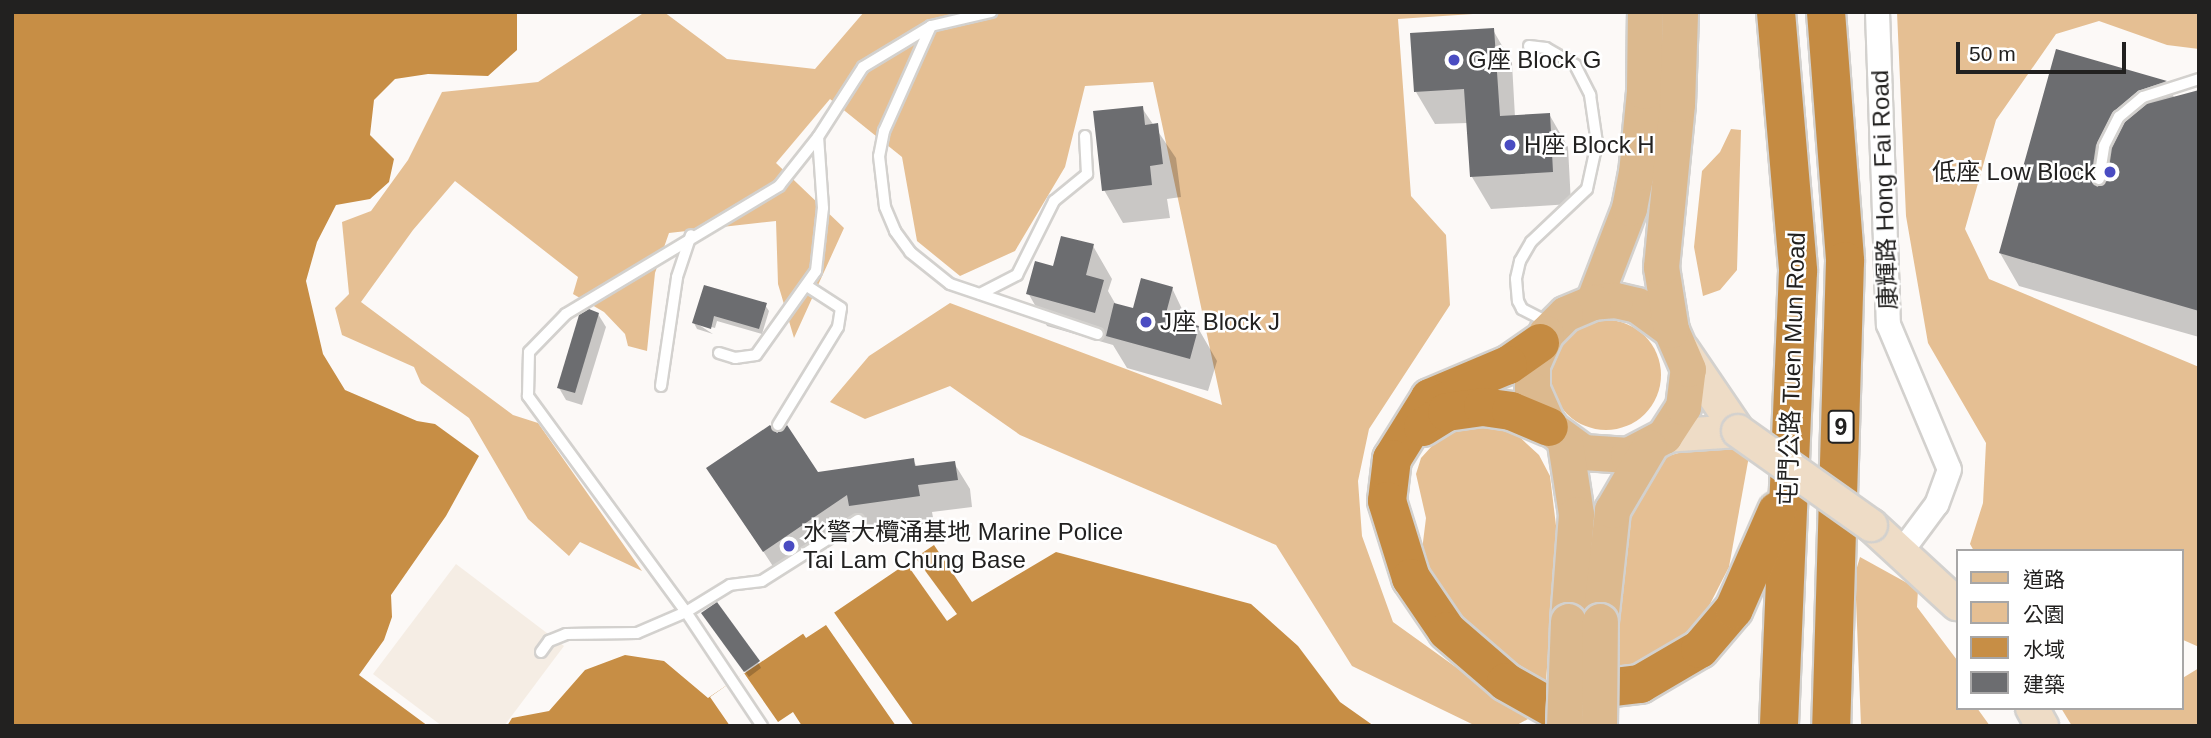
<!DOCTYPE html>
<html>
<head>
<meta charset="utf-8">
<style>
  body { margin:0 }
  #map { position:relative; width:2211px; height:738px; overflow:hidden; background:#fcf9f7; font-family:Helvetica,"Noto Sans TC",sans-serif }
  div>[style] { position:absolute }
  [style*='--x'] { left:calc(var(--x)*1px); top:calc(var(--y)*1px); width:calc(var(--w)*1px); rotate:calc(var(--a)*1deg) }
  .built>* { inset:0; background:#f5ede4 }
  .green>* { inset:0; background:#e5bf93 }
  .round { border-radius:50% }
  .water>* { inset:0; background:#c78e45 }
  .pier>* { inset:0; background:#fcf9f7 }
  .shadow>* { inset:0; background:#0003 }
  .building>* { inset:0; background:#6c6d70 }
  .roads { filter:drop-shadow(2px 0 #d3d1ce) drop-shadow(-2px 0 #d3d1ce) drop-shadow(0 2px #d3d1ce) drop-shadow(0 -2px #d3d1ce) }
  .service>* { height:10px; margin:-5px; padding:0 5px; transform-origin:5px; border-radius:5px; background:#fff }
  .minor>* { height:23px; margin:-11.5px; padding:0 11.5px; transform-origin:11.5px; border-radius:11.5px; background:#fff }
  .secondary>* { height:32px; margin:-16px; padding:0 16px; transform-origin:16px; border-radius:16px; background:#eedcc6 }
  .primary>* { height:35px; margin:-17.5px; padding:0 17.5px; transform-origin:17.5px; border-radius:17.5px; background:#dcb98e }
  .motorway>* { height:38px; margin:-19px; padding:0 19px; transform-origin:19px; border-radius:19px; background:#c58b42 }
  .bridges { filter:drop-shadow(2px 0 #d3d1ce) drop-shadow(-2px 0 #d3d1ce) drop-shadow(0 2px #d3d1ce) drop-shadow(0 -2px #d3d1ce) }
  .secondary-bridge>* { height:32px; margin:-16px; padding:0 16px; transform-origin:16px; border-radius:16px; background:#eedcc6 }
  .primary-bridge>* { height:35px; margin:-17.5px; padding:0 17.5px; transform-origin:17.5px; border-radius:17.5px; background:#dcb98e }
  .dots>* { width:19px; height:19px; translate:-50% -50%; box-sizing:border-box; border:4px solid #fff; border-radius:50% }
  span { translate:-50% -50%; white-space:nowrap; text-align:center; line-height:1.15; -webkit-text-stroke:5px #fff; paint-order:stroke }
  .shield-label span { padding:2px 5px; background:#fff; border:2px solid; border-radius:5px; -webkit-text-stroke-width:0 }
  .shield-label { font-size:23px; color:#222120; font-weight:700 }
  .poi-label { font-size:24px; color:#222120 }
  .left { translate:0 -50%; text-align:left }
  .right { translate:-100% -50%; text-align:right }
  .street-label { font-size:24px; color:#222120 }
  .frame { position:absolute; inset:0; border:14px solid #222120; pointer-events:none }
  .legend { position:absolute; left:1956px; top:549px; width:228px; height:161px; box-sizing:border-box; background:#fff; border:2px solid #a7a6a6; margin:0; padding:9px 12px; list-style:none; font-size:21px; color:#222120 }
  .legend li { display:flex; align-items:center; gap:14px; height:35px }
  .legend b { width:35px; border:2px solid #a7a6a6 }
  .scale { position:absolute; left:1956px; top:42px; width:170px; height:32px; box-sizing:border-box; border:4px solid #222120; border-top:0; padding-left:9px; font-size:21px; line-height:24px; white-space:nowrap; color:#222120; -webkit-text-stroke:5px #fff; paint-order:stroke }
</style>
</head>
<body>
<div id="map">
  <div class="built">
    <i style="clip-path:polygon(456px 564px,564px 646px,504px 726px,442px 726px,373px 674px)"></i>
  </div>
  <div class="green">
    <i style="clip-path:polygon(645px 12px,664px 12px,727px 59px,815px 69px,864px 12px,1503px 12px,1398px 19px,1411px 196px,1446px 235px,1450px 305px,1369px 429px,1358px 481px,1362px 536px,1393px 622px,1528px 719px,1515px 726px,1476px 726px,1352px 666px,1276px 545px,1020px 435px,950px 386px,865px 419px,830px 402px,869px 356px,950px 303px,1222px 405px,1153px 82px,1085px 86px,1065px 167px,1015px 251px,960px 276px,917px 241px,902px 157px,830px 99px,776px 163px,844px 228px,794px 338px,778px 284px,776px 221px,669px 233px,655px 273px,647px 351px,628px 346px,625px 334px,604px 312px,573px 294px,578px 277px,455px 181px,413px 230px,361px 302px,513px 415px,538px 423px,642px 571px,580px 542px,569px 556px,528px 519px,469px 418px,421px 383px,414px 367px,342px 335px,335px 308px,349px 294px,342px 222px,371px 211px,408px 160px,442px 92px,538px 82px)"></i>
    <i style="clip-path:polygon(1897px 12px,2199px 12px,2199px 49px,2167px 45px,2099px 21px,2056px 34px,1996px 120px,1965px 229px,1989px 279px,2199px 367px,2199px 647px,2181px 639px,2181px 551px,1974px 551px,1970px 544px,1983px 503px,1986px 443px,1928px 343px,1906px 216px)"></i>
    <i style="clip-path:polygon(1731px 129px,1741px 130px,1737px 270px,1720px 290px,1703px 296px,1694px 247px,1702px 171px,1720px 152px)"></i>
    <i class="round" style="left:1551px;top:320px;width:110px;height:110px"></i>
    <i style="clip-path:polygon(1469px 424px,1513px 431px,1539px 455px,1550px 476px,1557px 534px,1546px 681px,1474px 638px,1421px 558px,1426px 518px,1416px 474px,1421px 458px,1442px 435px)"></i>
    <i style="clip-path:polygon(1706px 445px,1727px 446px,1749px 456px,1729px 567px,1693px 637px,1618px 676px,1622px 535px,1633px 498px,1668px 456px)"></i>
    <i style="clip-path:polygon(1860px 557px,1918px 589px,1917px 607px,1957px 660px,1957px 708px,1977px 708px,1990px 726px,1861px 726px,1855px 574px)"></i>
    <i style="clip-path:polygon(2199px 668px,2199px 726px,2072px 726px,2061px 708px,2181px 708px,2181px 679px)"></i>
  </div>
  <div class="water">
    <i style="clip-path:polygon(12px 12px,517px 12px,517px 50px,488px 76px,428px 74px,395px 79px,374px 100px,370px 135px,394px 159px,389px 182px,370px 199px,336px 205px,317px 242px,306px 281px,323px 354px,345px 390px,417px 421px,435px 424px,479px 456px,446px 516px,391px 595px,392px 617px,384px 640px,359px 675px,428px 726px,12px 726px)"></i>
    <i style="clip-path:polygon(934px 545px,972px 602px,1056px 552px,1251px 604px,1298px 646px,1340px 702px,1374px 726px,507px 726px,512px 718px,549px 711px,585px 670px,625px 655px,664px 661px,708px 698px)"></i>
  </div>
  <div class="pier">
    <i style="clip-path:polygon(915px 557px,957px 614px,947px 621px,906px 563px)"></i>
    <i style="clip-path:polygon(833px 611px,914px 726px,896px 726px,826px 625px,806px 638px,802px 632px)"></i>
    <i style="clip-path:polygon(744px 673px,778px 722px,793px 712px,802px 726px,730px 726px,710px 697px)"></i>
  </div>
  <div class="shadow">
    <i style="clip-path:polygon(1493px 30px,1512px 63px,1515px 117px,1549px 114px,1568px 147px,1571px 204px,1491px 209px,1472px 177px,1468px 123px,1435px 124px,1416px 92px)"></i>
    <i style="clip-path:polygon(2058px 51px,2166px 82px,2174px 97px,2199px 92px,2199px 337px,2019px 286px,2000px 253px)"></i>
    <i style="clip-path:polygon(1142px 108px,1176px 158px,1181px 197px,1167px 199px,1170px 218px,1123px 223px,1104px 190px)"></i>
    <i style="clip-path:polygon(1093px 246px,1112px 279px,1108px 291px,1116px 305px,1134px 310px,1172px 288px,1190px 326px,1198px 328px,1217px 361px,1208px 391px,1127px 368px,1113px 345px,1047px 326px,1028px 293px,1054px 268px)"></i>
    <i style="clip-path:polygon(705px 287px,765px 305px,769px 311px,762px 334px,717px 321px,715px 328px,696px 323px,713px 334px,697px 329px,694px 323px)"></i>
    <i style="clip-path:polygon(598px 314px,606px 327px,582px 405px,566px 400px,559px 388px)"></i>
    <i style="clip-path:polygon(913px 460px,917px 467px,954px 463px,970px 489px,972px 507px,932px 512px,934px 523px,866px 532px,861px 523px,780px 577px,709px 469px,818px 474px)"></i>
    <i style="clip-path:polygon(707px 619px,758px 662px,761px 668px,749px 677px)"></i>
  </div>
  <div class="building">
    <i style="clip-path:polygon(1494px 28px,1500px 116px,1550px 113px,1553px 172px,1470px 177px,1464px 89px,1414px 92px,1410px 33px)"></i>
    <i style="clip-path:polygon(2056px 49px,2167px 81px,2138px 91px,2112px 113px,2096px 145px,2091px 178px,2097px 187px,2107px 181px,2112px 148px,2125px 122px,2147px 104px,2199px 90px,2199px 311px,1999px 253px)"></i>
    <i style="clip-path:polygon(1143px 106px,1145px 125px,1158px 123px,1163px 164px,1150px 166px,1152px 185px,1102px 191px,1093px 111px)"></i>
    <i style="clip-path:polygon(1061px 236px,1094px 244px,1086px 275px,1104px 280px,1095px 313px,1026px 294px,1035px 261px,1053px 266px)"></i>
    <i style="clip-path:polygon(1141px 278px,1173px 287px,1165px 317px,1199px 326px,1190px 359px,1106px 336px,1114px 303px,1133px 308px)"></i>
    <i style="clip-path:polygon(704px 285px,767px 303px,759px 329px,714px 316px,711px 329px,692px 323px)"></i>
    <i style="clip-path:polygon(589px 309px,599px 313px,575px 393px,557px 388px,579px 315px)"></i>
    <i style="clip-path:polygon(770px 425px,777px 433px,787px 425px,818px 472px,914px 458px,915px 466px,955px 461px,958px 480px,918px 485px,920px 496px,849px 506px,847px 495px,763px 552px,706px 468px)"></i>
    <i style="clip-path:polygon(717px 602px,760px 661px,744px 672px,701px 613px)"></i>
  </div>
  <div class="roads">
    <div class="service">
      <i style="--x:931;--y:26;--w:115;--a:114.1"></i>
      <i style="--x:884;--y:131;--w:25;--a:101"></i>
      <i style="--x:879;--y:156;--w:51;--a:83.3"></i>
      <i style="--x:885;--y:207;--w:26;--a:67"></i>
      <i style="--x:895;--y:231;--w:26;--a:54"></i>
      <i style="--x:910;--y:252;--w:51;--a:38.7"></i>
      <i style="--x:950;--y:284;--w:156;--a:18.7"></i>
      <i style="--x:1529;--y:46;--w:17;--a:7"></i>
      <i style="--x:1546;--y:48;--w:34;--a:30"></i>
      <i style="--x:1575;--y:65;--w:34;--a:63"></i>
      <i style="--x:1590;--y:95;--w:49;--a:81.7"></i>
      <i style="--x:1597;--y:143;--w:47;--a:102.3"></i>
      <i style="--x:1587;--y:189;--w:77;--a:136.6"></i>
      <i style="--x:1531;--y:242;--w:22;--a:120"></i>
      <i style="--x:1520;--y:261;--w:18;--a:103"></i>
      <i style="--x:1516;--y:279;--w:22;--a:85"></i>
      <i style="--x:1518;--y:301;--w:9;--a:63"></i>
      <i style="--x:1522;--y:309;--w:28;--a:27"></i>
      <i style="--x:2099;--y:179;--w:33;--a:-81"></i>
      <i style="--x:2104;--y:146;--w:33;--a:-63"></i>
      <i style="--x:2119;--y:117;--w:31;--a:-40"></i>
      <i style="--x:2143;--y:97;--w:59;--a:-17.8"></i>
      <i style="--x:980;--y:294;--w:42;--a:-27.2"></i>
      <i style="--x:1017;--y:275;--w:83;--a:-63.4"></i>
      <i style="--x:1054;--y:201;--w:43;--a:-39.3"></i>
      <i style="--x:1087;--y:174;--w:38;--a:-93"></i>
      <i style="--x:719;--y:353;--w:17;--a:17"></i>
      <i style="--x:735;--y:358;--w:21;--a:-8"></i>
      <i style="--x:756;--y:355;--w:103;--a:-54.5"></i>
      <i style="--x:816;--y:271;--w:63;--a:-83.7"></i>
      <i style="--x:823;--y:208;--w:71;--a:-94"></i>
      <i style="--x:661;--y:386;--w:110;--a:-81.6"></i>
      <i style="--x:677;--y:277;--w:44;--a:-71.6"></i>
      <i style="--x:778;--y:425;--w:115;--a:-58.5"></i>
      <i style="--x:838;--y:327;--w:19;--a:-81"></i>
      <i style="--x:841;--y:308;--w:40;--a:-147.1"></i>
      <i style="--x:858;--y:520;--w:114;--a:147.6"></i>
      <i style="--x:762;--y:581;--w:32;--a:173"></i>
      <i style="--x:730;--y:585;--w:52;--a:148.5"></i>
      <i style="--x:686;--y:612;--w:268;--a:-126.2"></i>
      <i style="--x:528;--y:396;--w:44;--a:-88.7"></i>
      <i style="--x:529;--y:352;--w:53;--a:-45.8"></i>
      <i style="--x:566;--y:314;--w:249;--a:-31"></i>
      <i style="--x:779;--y:186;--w:63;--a:-51.5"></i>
      <i style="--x:818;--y:137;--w:83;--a:-57.3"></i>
      <i style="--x:863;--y:67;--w:79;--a:-31.1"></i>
      <i style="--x:931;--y:26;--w:62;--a:-13.1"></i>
      <i style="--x:541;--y:652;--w:14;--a:-54"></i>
      <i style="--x:549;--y:641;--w:18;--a:-22"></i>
      <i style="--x:566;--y:634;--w:71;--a:-0.8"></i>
      <i style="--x:637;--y:633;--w:53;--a:-23.2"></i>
      <i style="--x:686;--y:612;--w:137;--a:56.3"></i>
    </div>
    <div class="minor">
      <i style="--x:1877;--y:12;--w:312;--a:88"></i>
      <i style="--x:1888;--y:324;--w:157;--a:67.2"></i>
      <i style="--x:1949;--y:469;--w:37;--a:110"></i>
      <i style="--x:1936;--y:504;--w:59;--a:126.7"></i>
    </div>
    <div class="secondary">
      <i style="--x:1683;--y:350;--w:98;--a:55.8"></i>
      <i style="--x:1664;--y:436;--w:74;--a:-3.9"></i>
      <i style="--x:1871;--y:525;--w:117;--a:42.6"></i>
      <i style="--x:2032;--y:708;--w:21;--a:61"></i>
    </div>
    <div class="primary">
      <i style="--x:1593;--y:302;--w:101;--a:-69"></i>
      <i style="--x:1629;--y:208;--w:36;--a:-79"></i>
      <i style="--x:1636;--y:173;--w:82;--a:-84.4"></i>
      <i style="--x:1644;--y:91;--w:79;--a:-89.3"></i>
      <i style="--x:1671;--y:330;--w:42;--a:-143.7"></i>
      <i style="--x:1637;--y:305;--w:23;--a:-167"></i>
      <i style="--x:1615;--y:300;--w:22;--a:175"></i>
      <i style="--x:1593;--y:302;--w:30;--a:157"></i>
      <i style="--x:1565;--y:314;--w:27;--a:135"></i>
      <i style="--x:1546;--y:333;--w:34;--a:114"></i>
      <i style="--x:1532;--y:364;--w:25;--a:90"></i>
      <i style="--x:1532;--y:389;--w:42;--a:65.9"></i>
      <i style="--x:1549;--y:427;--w:42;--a:36.3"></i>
      <i style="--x:1583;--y:452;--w:45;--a:3.8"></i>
      <i style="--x:1628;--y:455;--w:41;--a:-27.8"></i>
      <i style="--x:1664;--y:436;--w:35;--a:-57"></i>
      <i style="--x:1683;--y:407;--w:38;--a:-83"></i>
      <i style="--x:1688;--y:369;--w:43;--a:-113.6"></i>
      <i style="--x:1671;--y:330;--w:64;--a:-99"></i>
      <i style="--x:1661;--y:267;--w:164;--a:-84.4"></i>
      <i style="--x:1677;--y:104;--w:92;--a:-88.1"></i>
      <i style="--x:1565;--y:443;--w:72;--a:81.2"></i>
      <i style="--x:1576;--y:514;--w:107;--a:94.3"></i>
      <i style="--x:1600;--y:621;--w:112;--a:-83.8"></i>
      <i style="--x:1612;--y:510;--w:73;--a:-59.6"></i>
    </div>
    <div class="motorway">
      <i style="--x:1776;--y:12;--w:260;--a:85.1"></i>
      <i style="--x:1798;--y:271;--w:455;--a:92.4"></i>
      <i style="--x:1826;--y:12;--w:250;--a:85.6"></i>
      <i style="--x:1845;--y:261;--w:465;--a:91.7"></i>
      <i style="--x:1540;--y:343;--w:39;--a:145"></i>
      <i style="--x:1508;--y:365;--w:85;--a:157.1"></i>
      <i style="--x:1430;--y:398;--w:72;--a:121.9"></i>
      <i style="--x:1392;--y:459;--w:42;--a:96.8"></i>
      <i style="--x:1387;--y:501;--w:81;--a:72.7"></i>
      <i style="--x:1411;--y:578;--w:64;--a:55.8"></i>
      <i style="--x:1447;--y:631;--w:78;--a:40.8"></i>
      <i style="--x:1506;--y:682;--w:90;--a:29.4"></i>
      <i style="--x:1423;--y:427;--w:28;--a:-32"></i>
      <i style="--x:1447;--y:412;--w:36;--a:-8"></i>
      <i style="--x:1483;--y:407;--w:28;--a:8"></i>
      <i style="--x:1511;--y:411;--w:41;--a:22.8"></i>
      <i style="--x:1564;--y:693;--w:77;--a:-6.8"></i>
      <i style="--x:1640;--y:684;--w:69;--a:-30.3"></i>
      <i style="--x:1700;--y:649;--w:52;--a:-49.6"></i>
      <i style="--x:1734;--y:609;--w:107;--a:-66.3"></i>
    </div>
  </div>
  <div class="bridges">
    <div class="secondary-bridge">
      <i style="--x:1738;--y:431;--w:163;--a:35.3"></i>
    </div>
    <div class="primary-bridge">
      <i style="--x:1564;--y:726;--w:105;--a:-87.8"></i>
      <i style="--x:1599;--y:726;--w:105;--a:-89.5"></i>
    </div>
  </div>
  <div class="dots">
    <i style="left:1454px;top:60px;background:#4a4cc2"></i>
    <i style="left:1510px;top:145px;background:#4a4cc2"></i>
    <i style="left:2110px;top:172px;background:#4a4cc2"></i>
    <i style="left:1146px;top:322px;background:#4a4cc2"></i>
    <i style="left:789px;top:546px;background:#4a4cc2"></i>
  </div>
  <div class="shield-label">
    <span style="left:1841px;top:427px">9</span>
  </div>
  <div class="poi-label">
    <span class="left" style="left:1468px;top:60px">G座 Block G</span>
    <span class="left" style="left:1524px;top:145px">H座 Block H</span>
    <span class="right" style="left:2096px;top:172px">低座 Low Block</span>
    <span class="left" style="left:1160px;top:322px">J座 Block J</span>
    <span class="left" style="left:803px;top:546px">水警大欖涌基地 Marine Police<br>Tai Lam Chung Base</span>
  </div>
  <div class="street-label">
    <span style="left:1884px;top:190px;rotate:-92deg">康輝路 Hong Fai Road</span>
    <span style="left:1792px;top:369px;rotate:-88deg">屯門公路 Tuen Mun Road</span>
  </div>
  <div class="frame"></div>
  <ul class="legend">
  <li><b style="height:9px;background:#dcb98e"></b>道路</li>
  <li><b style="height:19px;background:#e5bf93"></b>公園</li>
  <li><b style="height:19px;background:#c78e45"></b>水域</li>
  <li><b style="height:19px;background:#6c6d70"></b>建築</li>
  </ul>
  <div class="scale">50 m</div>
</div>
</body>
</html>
